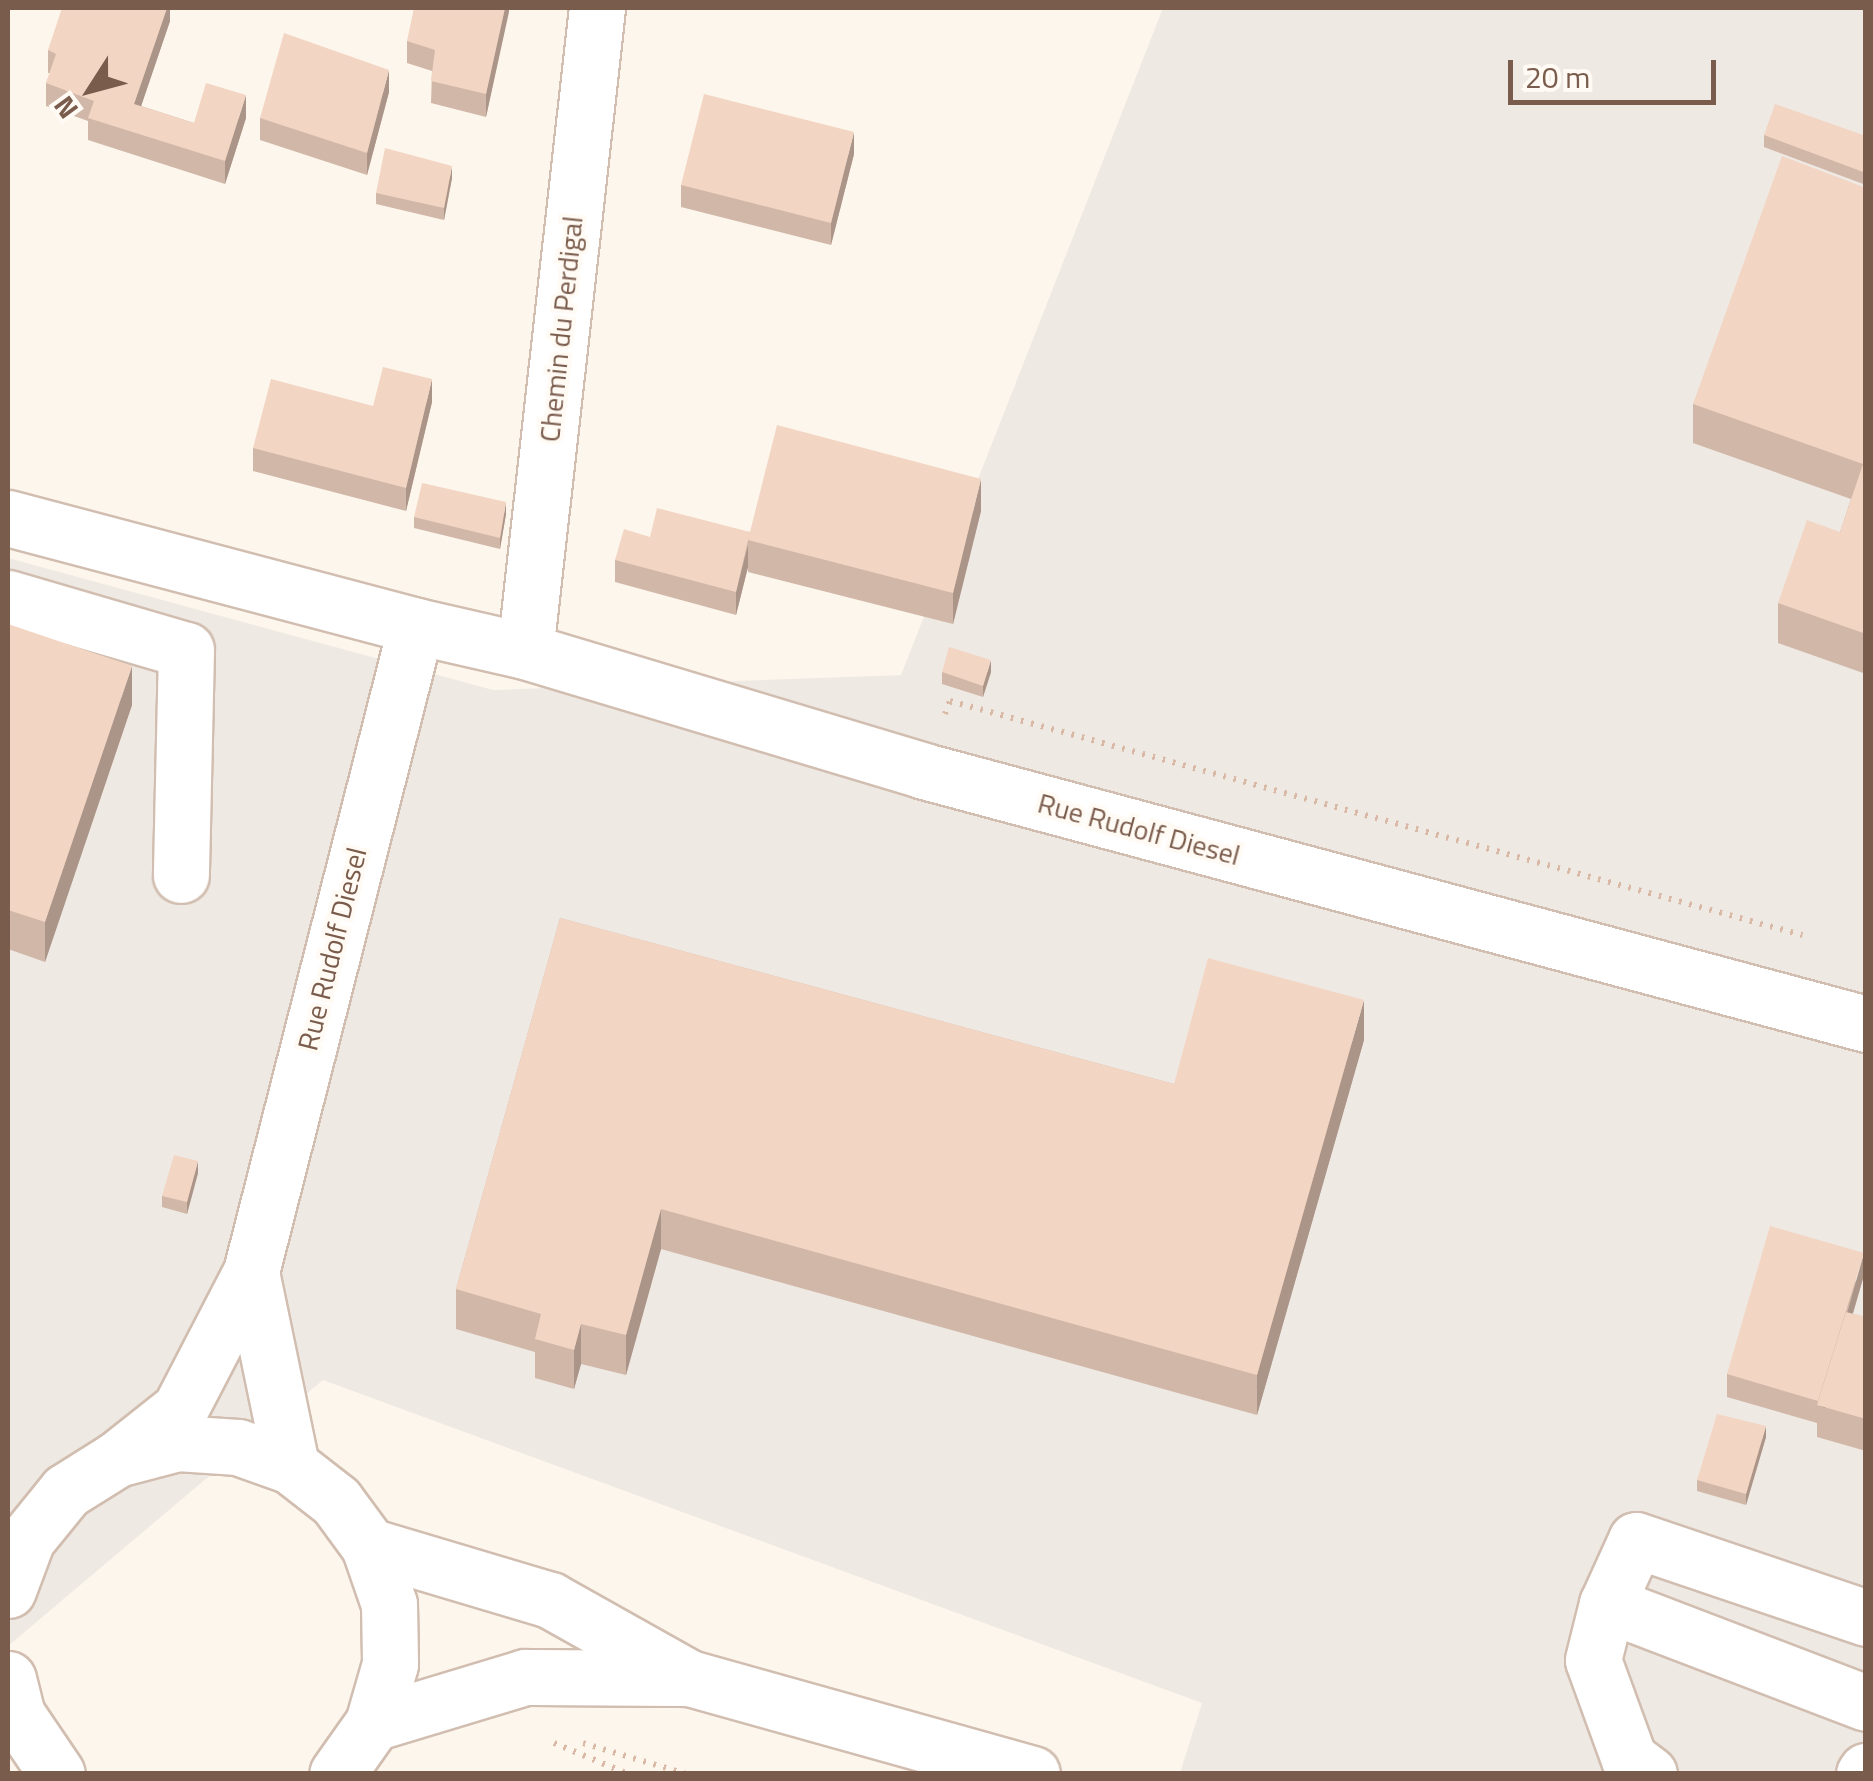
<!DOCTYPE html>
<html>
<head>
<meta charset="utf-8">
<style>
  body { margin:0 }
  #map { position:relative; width:1873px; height:1781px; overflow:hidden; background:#fdf6ec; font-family:"Titillium Web",sans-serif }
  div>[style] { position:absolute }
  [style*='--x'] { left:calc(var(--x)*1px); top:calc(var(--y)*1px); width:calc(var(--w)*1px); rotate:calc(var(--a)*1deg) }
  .industrial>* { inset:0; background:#efe9e4 }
  .path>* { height:6px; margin-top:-3px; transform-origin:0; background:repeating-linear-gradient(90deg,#d9b8a5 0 2.5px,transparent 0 10.5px) }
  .roads { filter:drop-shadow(2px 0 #d1beb0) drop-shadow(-2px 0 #d1beb0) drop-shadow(0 2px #d1beb0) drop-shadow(0 -2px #d1beb0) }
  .minor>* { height:55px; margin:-27.5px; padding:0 27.5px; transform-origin:27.5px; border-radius:27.5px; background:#fff }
  .wall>* { inset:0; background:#d1b7a8 }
  .shaded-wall>* { inset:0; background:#aa9588 }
  .building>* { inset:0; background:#f3d5c3 }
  span { translate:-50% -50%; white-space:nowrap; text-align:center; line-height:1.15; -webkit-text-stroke:8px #fffaf3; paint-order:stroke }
  .street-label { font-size:28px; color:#7a5c4d }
  .frame { position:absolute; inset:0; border:10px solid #7a5c4d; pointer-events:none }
  .north { position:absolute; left:40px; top:40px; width:100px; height:100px; -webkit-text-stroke:8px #fffaf3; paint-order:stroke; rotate:234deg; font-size:28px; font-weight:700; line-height:40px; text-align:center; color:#7a5c4d }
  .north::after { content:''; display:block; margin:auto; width:35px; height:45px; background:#7a5c4d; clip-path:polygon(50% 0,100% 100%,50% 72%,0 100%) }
  .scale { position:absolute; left:1508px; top:60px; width:208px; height:45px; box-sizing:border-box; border:5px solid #7a5c4d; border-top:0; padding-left:12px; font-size:30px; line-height:35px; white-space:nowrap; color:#7a5c4d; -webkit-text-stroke:8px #fffaf3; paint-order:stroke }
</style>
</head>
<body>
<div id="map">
  <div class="industrial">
    <i style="clip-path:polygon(1163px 8px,1865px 8px,1865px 1773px,1180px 1773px,1202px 1703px,323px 1380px,8px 1646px,8px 558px,493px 690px,901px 675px)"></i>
  </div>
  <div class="path">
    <i style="--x:945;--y:714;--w:14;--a:-69"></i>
    <i style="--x:950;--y:701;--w:884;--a:15.36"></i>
    <i style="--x:554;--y:1743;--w:80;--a:22.7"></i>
    <i style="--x:583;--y:1743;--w:108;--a:16.8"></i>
  </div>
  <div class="roads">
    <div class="minor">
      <i style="--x:8;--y:518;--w:422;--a:14.8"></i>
      <i style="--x:416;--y:626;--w:667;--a:104.33"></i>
      <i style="--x:251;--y:1272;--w:154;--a:117.4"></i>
      <i style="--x:180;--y:1409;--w:80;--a:141.6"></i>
      <i style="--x:8;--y:598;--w:185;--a:16.3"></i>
      <i style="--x:186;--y:650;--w:225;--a:91.3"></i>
      <i style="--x:416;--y:626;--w:112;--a:12.9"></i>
      <i style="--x:525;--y:651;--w:417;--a:16.7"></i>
      <i style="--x:924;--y:771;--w:975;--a:15.03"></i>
      <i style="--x:525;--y:651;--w:647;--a:-83.61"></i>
      <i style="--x:251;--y:1272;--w:198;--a:78.3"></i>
      <i style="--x:369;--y:1546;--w:189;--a:16.6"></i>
      <i style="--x:550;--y:1600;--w:159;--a:29.3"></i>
      <i style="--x:689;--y:1678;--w:356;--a:15.6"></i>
      <i style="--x:8;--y:1590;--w:54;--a:-69.6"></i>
      <i style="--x:27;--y:1539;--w:62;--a:-50.9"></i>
      <i style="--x:66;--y:1491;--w:60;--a:-32.1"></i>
      <i style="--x:117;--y:1459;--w:62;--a:-14.9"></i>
      <i style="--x:177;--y:1443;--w:61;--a:3.8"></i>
      <i style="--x:238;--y:1447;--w:56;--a:19.7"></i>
      <i style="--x:291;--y:1466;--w:57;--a:37.9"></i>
      <i style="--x:336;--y:1501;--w:56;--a:53.7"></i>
      <i style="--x:369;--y:1546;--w:61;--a:71"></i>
      <i style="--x:389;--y:1604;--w:60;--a:89"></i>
      <i style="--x:390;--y:1664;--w:61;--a:106.1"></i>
      <i style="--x:373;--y:1723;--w:62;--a:125.2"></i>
      <i style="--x:1607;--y:1604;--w:70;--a:-65.6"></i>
      <i style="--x:1636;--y:1540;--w:243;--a:18.7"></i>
      <i style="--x:8;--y:1679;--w:37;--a:76"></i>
      <i style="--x:17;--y:1715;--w:71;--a:55.9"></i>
      <i style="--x:373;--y:1723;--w:159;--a:-16.8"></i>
      <i style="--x:525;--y:1677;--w:159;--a:0.4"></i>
      <i style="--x:1649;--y:1774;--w:25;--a:-143"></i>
      <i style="--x:1629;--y:1759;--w:105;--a:-110"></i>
      <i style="--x:1593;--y:1660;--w:58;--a:-76"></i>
      <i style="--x:1607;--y:1604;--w:277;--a:20.9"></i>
      <i style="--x:1864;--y:1774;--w:4;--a:-56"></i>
    </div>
  </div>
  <div class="wall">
    <i style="clip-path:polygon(170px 8px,170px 21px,141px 106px,194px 123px,246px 118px,225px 184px,88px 140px,88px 121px,46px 106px,46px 83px,50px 73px,48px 73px,48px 50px)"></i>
    <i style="clip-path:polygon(509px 8px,486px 117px,431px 103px,432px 71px,407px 63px,407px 41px)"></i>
    <i style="clip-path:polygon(389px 92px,367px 175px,260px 140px,260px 118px)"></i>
    <i style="clip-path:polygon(1764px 135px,1866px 136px,1866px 185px,1764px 147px)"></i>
    <i style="clip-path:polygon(854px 154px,831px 245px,681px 207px,681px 185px)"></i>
    <i style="clip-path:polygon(452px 178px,444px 220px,376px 204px,376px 193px)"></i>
    <i style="clip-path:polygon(1866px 188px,1866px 674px,1778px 643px,1778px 603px,1840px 532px,1851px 499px,1693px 443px,1693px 404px)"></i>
    <i style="clip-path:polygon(432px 402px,406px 511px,253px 471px,253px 448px,373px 406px)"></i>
    <i style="clip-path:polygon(981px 511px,953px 624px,748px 572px,748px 567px,736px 615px,615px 582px,615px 560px,650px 537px,750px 532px)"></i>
    <i style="clip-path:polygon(506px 514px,500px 549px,414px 528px,414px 517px)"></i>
    <i style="clip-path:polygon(8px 624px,132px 705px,45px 962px,8px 949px)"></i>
    <i style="clip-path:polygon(942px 672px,991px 672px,983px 697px,942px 684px)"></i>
    <i style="clip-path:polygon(560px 918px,1174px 1084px,1364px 1040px,1257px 1415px,661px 1249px,626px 1375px,581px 1364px,574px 1389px,535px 1378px,535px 1352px,456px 1329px,456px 1289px)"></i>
    <i style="clip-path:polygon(198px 1173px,187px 1214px,162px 1207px,162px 1196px)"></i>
    <i style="clip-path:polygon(1864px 1275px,1853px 1314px,1866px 1317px,1866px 1451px,1817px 1437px,1817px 1423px,1727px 1397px,1727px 1374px)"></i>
    <i style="clip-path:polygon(1766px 1437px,1746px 1505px,1697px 1491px,1697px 1480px)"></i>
  </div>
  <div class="shaded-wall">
    <i style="clip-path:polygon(167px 8px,170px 8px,170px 21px,134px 127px,134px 104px)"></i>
    <i style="clip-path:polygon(505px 8px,509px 8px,509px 12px,486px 117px,486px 94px)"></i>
    <i style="clip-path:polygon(389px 70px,389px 92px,367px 175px,367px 153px)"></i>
    <i style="clip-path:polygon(246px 95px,246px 118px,225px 184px,225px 161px)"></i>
    <i style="clip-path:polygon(854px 132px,854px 154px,831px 245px,831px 223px)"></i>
    <i style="clip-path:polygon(452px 166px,452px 178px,444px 220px,444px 208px)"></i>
    <i style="clip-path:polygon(432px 379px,432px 402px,406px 511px,406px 488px)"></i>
    <i style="clip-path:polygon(981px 479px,981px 511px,953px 624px,953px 593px)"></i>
    <i style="clip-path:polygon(506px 502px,506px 514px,500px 549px,500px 538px)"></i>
    <i style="clip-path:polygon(748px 545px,748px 567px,736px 615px,736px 592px)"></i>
    <i style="clip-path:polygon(991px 660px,991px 672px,983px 697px,983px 686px)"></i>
    <i style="clip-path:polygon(132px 666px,132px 705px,45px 962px,45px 922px)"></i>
    <i style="clip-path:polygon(1364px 1000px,1364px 1040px,1257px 1415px,1257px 1375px)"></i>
    <i style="clip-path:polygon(198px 1161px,198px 1173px,187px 1214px,187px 1202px)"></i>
    <i style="clip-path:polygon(661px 1209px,661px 1249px,626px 1375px,626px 1335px)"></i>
    <i style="clip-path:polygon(1864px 1253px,1864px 1275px,1825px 1408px,1821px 1406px)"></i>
    <i style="clip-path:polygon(581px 1324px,581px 1364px,574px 1389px,574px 1350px)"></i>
    <i style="clip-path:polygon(1766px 1426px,1766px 1437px,1746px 1505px,1746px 1494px)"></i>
  </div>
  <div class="building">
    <i style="clip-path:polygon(62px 8px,167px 8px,134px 104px,194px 123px,206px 83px,246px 95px,225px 161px,88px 118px,94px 101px,46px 83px,56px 54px,48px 50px)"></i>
    <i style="clip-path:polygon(414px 8px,505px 8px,486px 94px,431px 81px,435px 50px,407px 41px)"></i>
    <i style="clip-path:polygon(284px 33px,389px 70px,367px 153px,260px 118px)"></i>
    <i style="clip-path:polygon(704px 94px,854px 132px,831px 223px,681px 185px)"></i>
    <i style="clip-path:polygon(1775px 104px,1866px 136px,1866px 173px,1764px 135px)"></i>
    <i style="clip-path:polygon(385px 148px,452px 166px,444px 208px,376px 193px)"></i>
    <i style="clip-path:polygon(1782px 156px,1866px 188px,1866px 634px,1778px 603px,1807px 520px,1840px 532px,1863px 464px,1693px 404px)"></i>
    <i style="clip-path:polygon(383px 367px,432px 379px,406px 488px,253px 448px,271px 379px,373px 406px)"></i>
    <i style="clip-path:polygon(777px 425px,981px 479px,953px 593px,748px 540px)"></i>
    <i style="clip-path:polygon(422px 483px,506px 502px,500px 538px,414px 517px)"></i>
    <i style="clip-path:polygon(657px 508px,750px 532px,736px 592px,615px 560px,624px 529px,650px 537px)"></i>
    <i style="clip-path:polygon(8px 624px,132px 666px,45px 922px,8px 910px)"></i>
    <i style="clip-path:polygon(949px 647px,991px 660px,983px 686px,942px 672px)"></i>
    <i style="clip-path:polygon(560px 918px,1174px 1084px,1208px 958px,1364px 1000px,1257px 1375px,661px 1209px,626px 1335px,581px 1324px,574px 1350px,535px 1339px,541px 1314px,456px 1289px)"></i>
    <i style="clip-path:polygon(174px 1155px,198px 1161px,187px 1202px,162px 1196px)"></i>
    <i style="clip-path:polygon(1770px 1226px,1864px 1253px,1818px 1401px,1727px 1374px)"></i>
    <i style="clip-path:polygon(1846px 1312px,1866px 1317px,1866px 1419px,1817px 1405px)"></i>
    <i style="clip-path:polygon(1717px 1414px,1766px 1426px,1746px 1494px,1697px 1480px)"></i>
  </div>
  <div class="street-label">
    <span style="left:561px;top:329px;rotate:-84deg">Chemin du Perdigal</span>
    <span style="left:1139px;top:829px;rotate:15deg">Rue Rudolf Diesel</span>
    <span style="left:332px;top:949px;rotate:-76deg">Rue Rudolf Diesel</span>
  </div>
  <div class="frame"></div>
  <div class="north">N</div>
  <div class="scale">20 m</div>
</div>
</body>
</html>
